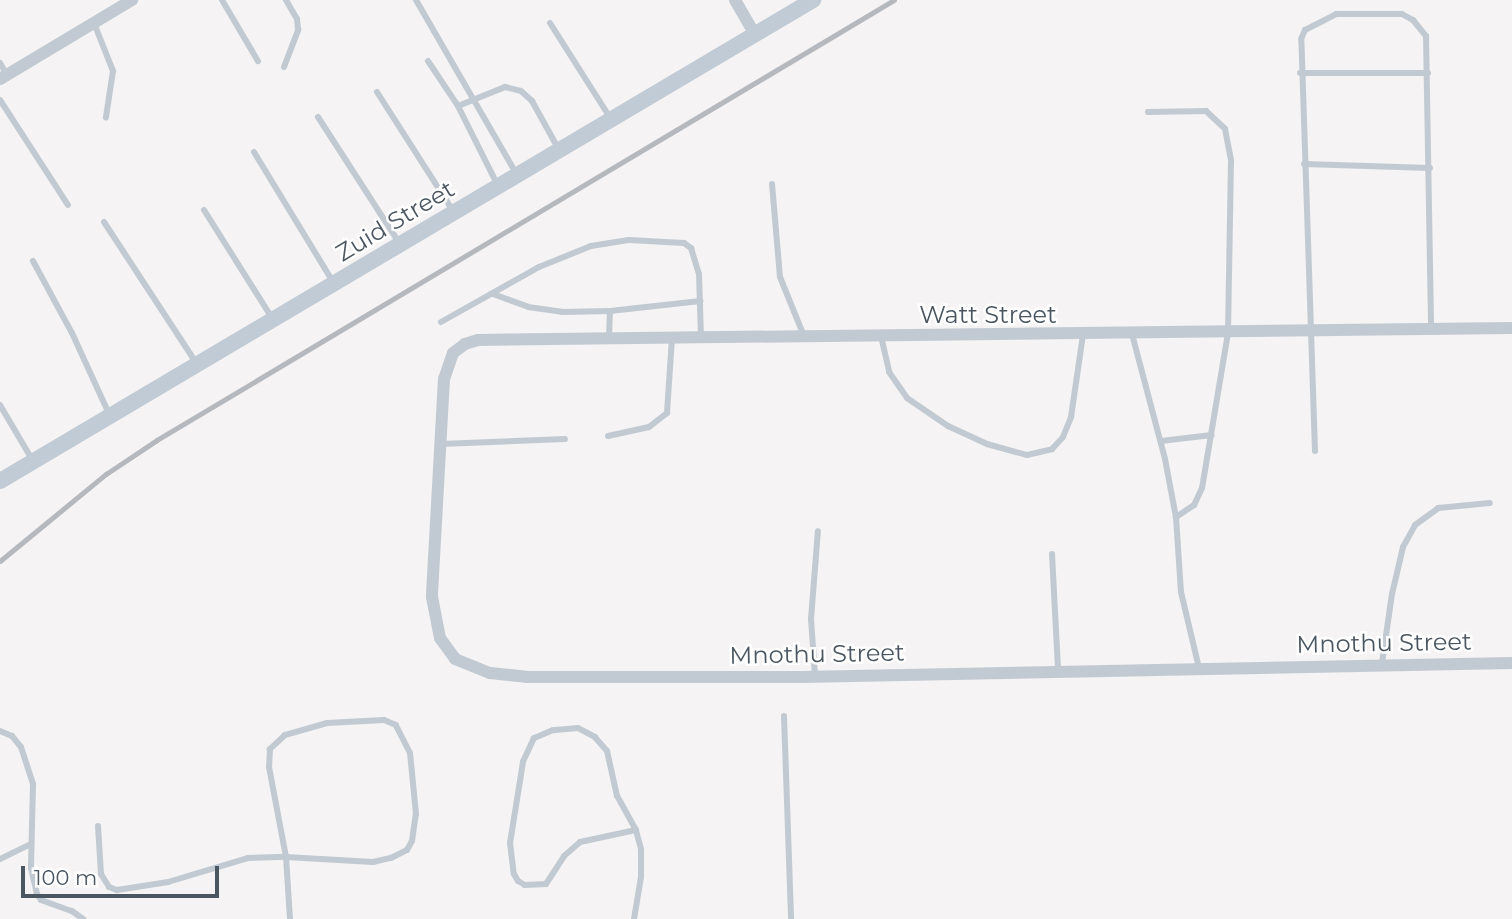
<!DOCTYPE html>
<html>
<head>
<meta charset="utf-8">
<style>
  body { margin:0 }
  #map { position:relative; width:1512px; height:919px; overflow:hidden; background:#f5f3f3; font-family:Montserrat,sans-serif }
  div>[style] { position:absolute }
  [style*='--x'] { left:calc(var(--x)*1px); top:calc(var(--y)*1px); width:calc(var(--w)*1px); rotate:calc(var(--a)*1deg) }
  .lane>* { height:6px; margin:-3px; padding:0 3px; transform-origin:3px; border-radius:3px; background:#c1cad2 }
  .street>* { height:12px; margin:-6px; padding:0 6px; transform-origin:6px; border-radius:6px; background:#c1cad2 }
  .secondary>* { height:16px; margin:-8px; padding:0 8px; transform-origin:8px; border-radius:8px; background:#c1cbd6 }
  .rail>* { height:4.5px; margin:-2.25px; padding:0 2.25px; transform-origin:2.25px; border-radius:2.25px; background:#b5b8bd }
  span { translate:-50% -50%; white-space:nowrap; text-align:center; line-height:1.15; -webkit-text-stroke:5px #fff; paint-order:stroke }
  .street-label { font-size:24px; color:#4a5661 }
  .scale { position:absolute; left:21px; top:866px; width:198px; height:32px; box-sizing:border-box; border:4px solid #4a5661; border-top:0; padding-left:9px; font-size:21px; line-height:24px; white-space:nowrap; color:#4a5661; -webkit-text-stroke:5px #fff; paint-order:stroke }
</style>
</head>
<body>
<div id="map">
  <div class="lane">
    <i style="--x:222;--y:0;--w:71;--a:59.5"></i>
    <i style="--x:416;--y:0;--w:200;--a:60"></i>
    <i style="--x:94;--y:23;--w:52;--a:68.4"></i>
    <i style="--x:113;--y:71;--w:47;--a:98.7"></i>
    <i style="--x:550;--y:23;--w:114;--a:57.6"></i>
    <i style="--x:428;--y:61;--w:54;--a:56.3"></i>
    <i style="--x:458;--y:106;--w:51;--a:-22"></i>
    <i style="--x:505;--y:87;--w:16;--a:14"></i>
    <i style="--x:521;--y:91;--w:15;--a:42"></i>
    <i style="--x:532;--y:101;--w:56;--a:61.1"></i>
    <i style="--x:0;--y:63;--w:14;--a:60"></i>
    <i style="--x:284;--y:67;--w:40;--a:-69"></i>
    <i style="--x:298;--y:30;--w:11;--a:-95"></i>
    <i style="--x:297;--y:19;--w:22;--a:-120"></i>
    <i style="--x:1300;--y:73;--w:128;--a:0"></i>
    <i style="--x:377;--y:92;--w:141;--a:57.4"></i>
    <i style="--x:0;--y:100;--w:125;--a:57.1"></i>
    <i style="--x:458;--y:106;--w:89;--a:63.4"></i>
    <i style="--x:1148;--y:112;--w:58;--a:-1"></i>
    <i style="--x:1206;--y:111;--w:26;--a:43"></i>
    <i style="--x:1225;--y:129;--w:32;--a:79"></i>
    <i style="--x:1231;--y:160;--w:173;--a:91"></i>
    <i style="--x:1228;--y:333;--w:157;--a:99.5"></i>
    <i style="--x:1202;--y:488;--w:19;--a:115"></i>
    <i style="--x:1194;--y:505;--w:22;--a:146"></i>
    <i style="--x:318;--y:117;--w:151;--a:57.2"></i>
    <i style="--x:254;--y:152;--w:152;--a:58.7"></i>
    <i style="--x:1304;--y:164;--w:126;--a:1.8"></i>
    <i style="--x:772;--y:184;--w:93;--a:85.1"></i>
    <i style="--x:780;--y:277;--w:64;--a:67.9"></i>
    <i style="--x:204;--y:210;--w:128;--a:57.8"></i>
    <i style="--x:104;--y:222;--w:170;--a:56.8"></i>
    <i style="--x:33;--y:261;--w:82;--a:61.6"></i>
    <i style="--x:72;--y:333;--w:91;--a:65.4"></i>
    <i style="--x:493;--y:294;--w:37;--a:20"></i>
    <i style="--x:528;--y:307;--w:34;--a:8"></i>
    <i style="--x:562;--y:312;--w:48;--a:-1.2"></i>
    <i style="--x:610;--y:311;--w:91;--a:-6.3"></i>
    <i style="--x:441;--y:322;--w:112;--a:-29.3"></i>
    <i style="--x:539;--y:267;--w:56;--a:-22"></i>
    <i style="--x:591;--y:246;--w:38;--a:-9"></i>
    <i style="--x:629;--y:240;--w:55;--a:3.1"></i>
    <i style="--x:684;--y:243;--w:9;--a:36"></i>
    <i style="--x:691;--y:248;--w:27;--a:73"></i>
    <i style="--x:699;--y:274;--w:64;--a:88.2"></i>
    <i style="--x:1132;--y:334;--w:129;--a:75.2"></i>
    <i style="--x:1165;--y:459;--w:59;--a:79.3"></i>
    <i style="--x:1176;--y:517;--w:75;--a:86.2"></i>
    <i style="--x:1181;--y:592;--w:78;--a:76.7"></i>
    <i style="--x:881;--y:336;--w:37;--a:77"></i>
    <i style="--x:889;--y:372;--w:32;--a:55"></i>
    <i style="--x:907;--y:398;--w:50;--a:34.3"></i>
    <i style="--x:948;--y:426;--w:43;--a:24.8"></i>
    <i style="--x:987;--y:444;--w:41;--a:15.4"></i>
    <i style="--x:1027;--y:455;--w:26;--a:-13"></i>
    <i style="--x:1052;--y:449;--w:16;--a:-47"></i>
    <i style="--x:1063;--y:437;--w:22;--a:-68"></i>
    <i style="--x:1071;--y:417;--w:83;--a:-81.7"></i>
    <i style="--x:609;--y:338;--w:27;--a:-88"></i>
    <i style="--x:0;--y:405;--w:65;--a:59.5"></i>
    <i style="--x:608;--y:436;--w:42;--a:-12.4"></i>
    <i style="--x:649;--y:427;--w:23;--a:-38"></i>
    <i style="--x:667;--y:413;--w:76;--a:-86.2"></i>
    <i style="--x:1161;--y:441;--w:51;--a:-6.7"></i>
    <i style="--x:441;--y:444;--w:124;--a:-2.3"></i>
    <i style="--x:1315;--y:451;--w:412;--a:-91.9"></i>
    <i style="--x:1301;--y:39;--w:10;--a:-66"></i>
    <i style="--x:1305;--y:30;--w:35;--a:-27"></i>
    <i style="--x:1336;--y:14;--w:66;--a:0"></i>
    <i style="--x:1402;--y:14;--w:13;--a:29"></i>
    <i style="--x:1413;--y:20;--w:21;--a:51"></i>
    <i style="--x:1426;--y:36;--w:293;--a:89"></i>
    <i style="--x:1052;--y:554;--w:116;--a:87"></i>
    <i style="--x:1382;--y:663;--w:70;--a:-81.8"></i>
    <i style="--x:1392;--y:594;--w:48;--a:-76.8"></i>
    <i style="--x:1403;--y:547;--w:25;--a:-61"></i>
    <i style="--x:1415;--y:525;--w:29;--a:-36"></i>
    <i style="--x:1438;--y:508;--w:52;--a:-5.5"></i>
    <i style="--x:815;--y:676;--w:57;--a:-94"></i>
    <i style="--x:811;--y:619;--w:88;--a:-85.5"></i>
    <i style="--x:784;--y:716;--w:203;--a:88"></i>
    <i style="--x:0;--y:731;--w:13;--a:23"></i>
    <i style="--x:12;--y:736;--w:14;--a:51"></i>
    <i style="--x:21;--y:747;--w:39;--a:72"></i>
    <i style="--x:33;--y:784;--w:84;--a:91.4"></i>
    <i style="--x:31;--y:868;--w:27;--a:77"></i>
    <i style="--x:37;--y:894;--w:7;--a:56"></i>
    <i style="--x:41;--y:900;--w:33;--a:20"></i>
    <i style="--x:72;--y:911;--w:14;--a:36"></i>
    <i style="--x:98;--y:826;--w:48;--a:86.4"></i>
    <i style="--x:101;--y:874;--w:15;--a:58"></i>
    <i style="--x:109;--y:887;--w:9;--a:21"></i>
    <i style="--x:117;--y:890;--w:52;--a:-8.9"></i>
    <i style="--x:168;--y:882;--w:84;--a:-16.7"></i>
    <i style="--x:248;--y:858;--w:38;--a:-2"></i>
    <i style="--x:286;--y:857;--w:87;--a:3.3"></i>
    <i style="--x:373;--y:862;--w:18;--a:-13"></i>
    <i style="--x:391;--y:858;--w:18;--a:-27"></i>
    <i style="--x:407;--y:850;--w:10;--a:-61"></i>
    <i style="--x:412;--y:841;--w:27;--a:-82"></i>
    <i style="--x:416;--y:814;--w:61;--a:-95.6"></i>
    <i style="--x:410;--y:753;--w:31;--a:-117"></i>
    <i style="--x:396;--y:725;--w:13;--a:-157"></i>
    <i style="--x:384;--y:720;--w:57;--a:177"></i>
    <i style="--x:327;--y:723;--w:44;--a:164.1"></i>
    <i style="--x:285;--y:735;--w:21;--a:137"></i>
    <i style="--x:270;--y:749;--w:18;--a:93"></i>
    <i style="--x:269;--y:767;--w:92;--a:79.3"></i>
    <i style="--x:286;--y:857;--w:62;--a:86.3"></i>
    <i style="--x:0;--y:859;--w:34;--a:-26"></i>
    <i style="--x:634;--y:919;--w:43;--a:-80.5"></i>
    <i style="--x:641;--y:877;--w:28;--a:-90"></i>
    <i style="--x:641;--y:849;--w:20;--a:-105"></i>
    <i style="--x:636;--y:830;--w:39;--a:-119"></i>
    <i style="--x:617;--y:796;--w:46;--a:-102.5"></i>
    <i style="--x:607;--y:751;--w:18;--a:-131"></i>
    <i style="--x:595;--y:737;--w:19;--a:-152"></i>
    <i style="--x:578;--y:728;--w:25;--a:175"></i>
    <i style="--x:553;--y:730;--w:21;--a:157"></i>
    <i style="--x:534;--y:738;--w:26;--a:115"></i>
    <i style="--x:523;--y:762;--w:82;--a:99.1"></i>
    <i style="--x:510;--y:843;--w:31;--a:83"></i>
    <i style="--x:514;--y:874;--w:8;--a:60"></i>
    <i style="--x:518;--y:881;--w:8;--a:30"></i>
    <i style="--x:525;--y:885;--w:21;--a:-3"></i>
    <i style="--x:546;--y:884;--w:33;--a:-57"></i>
    <i style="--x:564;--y:856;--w:21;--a:-41"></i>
    <i style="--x:580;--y:842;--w:57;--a:-12.1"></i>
  </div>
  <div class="street">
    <i style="--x:735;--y:0;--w:39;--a:60"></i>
    <i style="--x:0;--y:79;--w:154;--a:-30.9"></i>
    <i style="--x:1512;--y:328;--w:1034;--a:179.34"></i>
    <i style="--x:478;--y:340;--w:14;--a:163"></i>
    <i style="--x:465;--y:344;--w:15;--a:143"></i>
    <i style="--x:453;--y:353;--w:28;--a:109"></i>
    <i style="--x:444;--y:379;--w:218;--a:93.2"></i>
    <i style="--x:432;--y:597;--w:42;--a:79"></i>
    <i style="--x:440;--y:638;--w:26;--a:54"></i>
    <i style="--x:455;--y:659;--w:38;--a:22"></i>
    <i style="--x:490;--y:673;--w:36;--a:6"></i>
    <i style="--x:526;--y:677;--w:276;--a:0"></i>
    <i style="--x:802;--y:677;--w:710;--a:-1.13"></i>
  </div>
  <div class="secondary">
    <i style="--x:0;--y:481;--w:945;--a:-30.61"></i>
  </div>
  <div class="rail">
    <i style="--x:0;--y:561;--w:137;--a:-39.4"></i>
    <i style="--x:106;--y:474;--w:61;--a:-33.7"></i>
    <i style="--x:157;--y:440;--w:858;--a:-30.84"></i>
  </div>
  <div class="street-label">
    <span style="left:395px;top:221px;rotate:-31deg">Zuid Street</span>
    <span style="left:988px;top:315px">Watt Street</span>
    <span style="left:1384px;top:643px;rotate:-1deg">Mnothu Street</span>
    <span style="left:817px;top:654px;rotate:-1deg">Mnothu Street</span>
  </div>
  <div class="scale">100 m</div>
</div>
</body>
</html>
